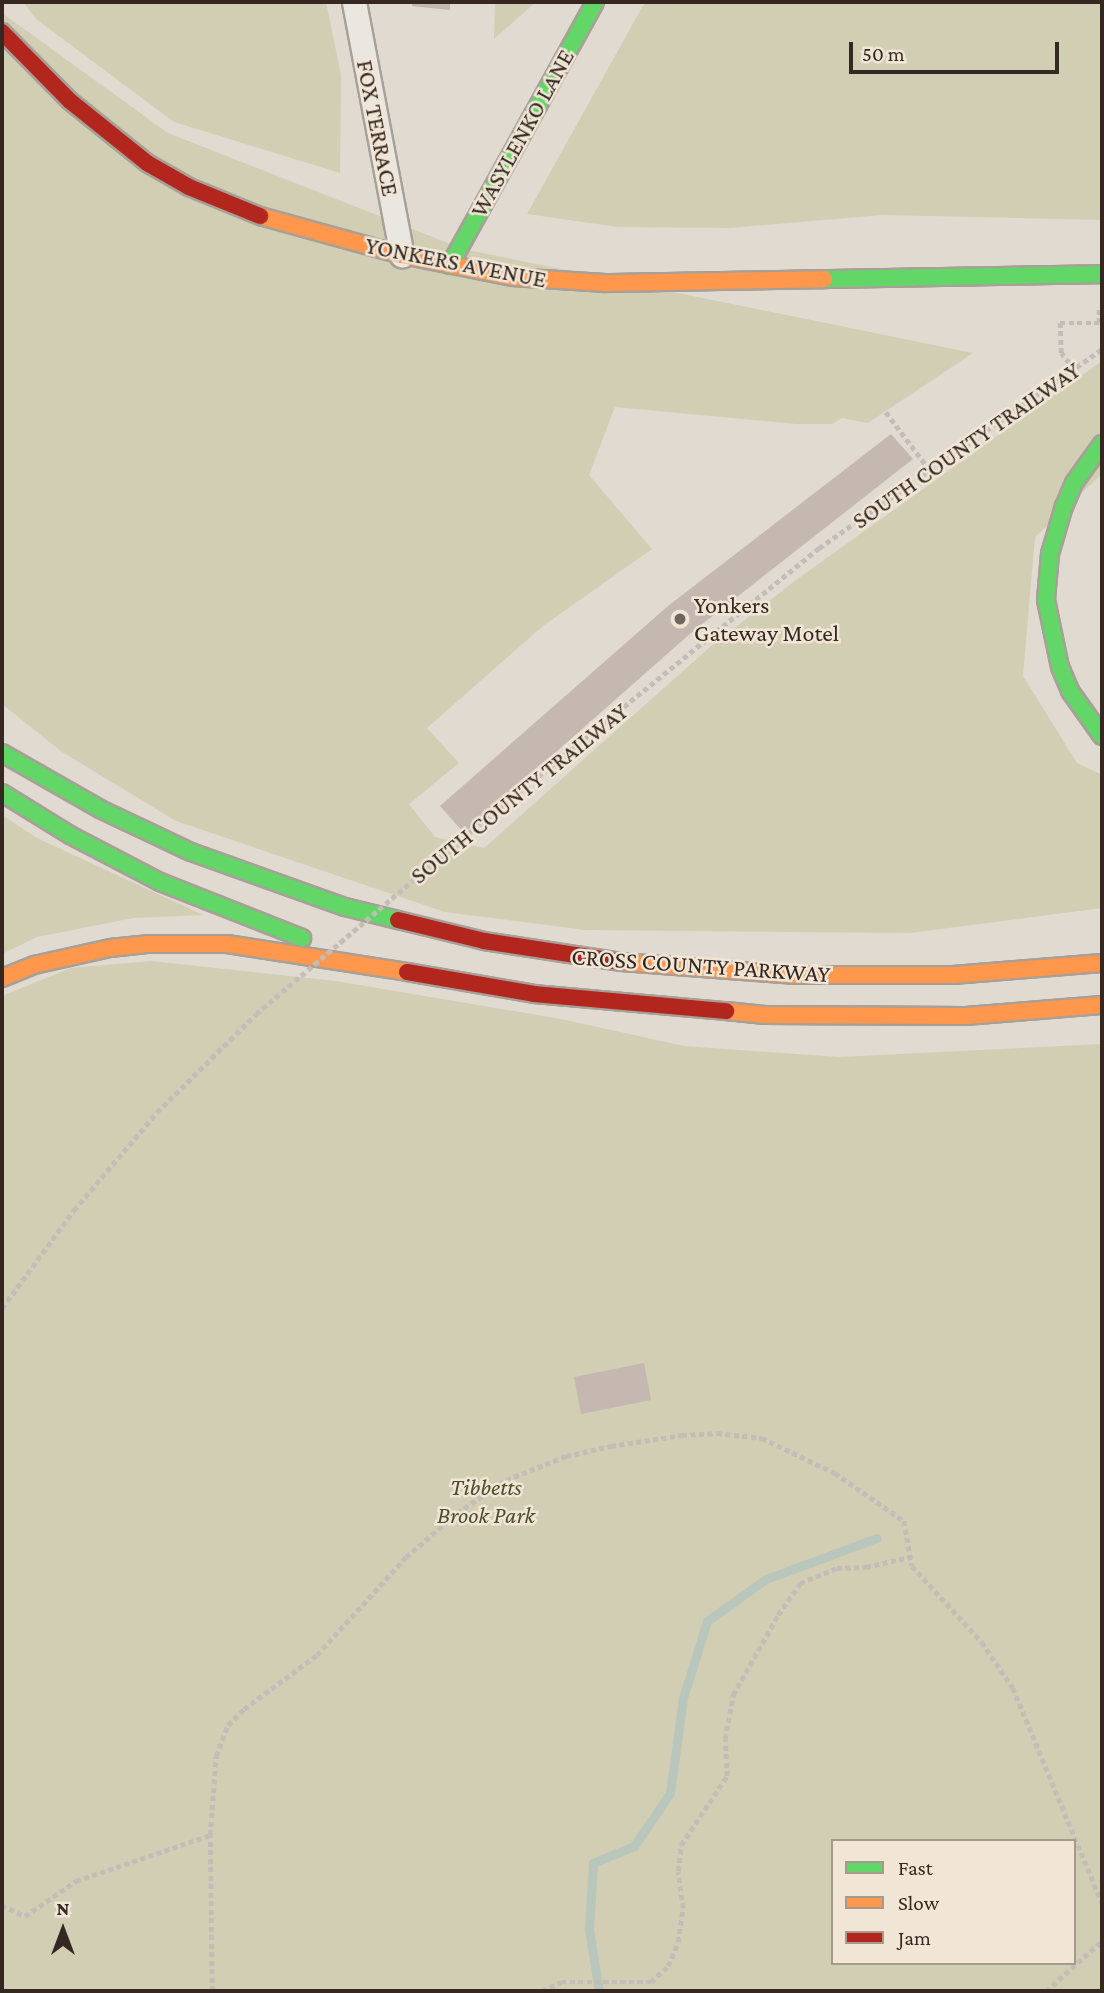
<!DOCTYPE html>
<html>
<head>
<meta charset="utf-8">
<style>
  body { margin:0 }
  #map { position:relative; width:1104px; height:1993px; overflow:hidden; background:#e1dad0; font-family:"Crimson Pro",serif }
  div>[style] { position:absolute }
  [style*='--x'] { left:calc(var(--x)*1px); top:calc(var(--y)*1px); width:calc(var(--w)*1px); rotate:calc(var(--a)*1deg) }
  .green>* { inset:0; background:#d2ceb4 }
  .stream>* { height:9px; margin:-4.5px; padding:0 4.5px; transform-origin:4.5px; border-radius:4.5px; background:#b9c6bc }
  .building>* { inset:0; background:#c4b8b1 }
  .path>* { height:4.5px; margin-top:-2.25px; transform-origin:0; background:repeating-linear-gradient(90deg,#c2bdb7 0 5px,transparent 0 8.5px) }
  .roads { filter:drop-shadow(2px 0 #a7a098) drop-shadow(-2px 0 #a7a098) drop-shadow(0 2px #a7a098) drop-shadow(0 -2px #a7a098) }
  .street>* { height:23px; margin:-11.5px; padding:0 11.5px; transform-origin:11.5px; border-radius:11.5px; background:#eae6e0 }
  .fast>* { height:16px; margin:-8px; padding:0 8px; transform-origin:8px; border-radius:8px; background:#63d668 }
  .slow>* { height:16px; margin:-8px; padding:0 8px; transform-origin:8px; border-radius:8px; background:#ff974d }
  .jam>* { height:16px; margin:-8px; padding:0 8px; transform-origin:8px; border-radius:8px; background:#b3261e }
  .path-bridge>* { height:4.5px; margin-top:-2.25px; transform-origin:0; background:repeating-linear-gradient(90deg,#c2bdb7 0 5px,transparent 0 8.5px) }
  .dots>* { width:19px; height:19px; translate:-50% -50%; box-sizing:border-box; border:4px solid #f1e6d6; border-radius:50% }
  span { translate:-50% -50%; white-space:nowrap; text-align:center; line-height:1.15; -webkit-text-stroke:5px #f1e6d6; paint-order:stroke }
  .street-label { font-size:24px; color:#352821 }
  .poi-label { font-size:24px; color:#352821 }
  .left { translate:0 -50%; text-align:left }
  .park-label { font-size:24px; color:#4a4f2a; font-style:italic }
  .frame { position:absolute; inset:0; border:4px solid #352821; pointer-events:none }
  .legend { position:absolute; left:831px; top:1839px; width:245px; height:126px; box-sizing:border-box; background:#f1e6d6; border:2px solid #a69a8e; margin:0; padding:9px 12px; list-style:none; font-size:21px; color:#352821 }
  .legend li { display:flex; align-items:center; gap:14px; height:35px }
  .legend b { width:35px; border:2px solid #a69a8e }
  .north { position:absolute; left:28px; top:1895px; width:70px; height:70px; -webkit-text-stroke:5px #f1e6d6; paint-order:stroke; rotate:0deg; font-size:19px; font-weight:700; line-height:28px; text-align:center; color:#352821 }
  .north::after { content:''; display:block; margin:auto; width:24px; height:32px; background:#352821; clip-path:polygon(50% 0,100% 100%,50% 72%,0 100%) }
  .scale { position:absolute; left:849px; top:42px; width:210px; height:32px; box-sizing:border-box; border:4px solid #352821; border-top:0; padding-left:9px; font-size:21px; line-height:24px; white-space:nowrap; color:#352821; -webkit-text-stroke:5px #f1e6d6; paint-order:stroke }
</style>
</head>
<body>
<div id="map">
  <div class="green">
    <i style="clip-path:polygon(23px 2px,326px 2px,341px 75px,340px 173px,174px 122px,36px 19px)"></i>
    <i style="clip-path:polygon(495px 2px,536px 2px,494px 39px)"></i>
    <i style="clip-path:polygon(645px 2px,1102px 2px,1102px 220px,883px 215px,730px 228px,618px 227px,527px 214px)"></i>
    <i style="clip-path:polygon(2px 13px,168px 133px,463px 249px,973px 353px,868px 423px,842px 418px,832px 424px,796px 424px,615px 407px,589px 475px,652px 549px,543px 626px,427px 728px,459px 763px,409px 804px,435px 837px,484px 848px,710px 647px,796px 580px,1102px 361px,1102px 474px,1035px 537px,1023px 676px,1077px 763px,1102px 775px,1102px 908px,910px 933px,585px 930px,445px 912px,176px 821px,62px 752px,2px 704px)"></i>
    <i style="clip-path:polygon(2px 815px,37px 838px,203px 915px,133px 918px,37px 937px,2px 954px)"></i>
    <i style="clip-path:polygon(evenodd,151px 961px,336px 981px,561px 1019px,684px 1046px,839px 1057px,1102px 1044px,1102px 1991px,2px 1991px,2px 996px,71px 968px,151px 961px,833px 1841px,1074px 1841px,1074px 1963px,833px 1963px,833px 1841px)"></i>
  </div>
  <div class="stream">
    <i style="--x:599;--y:1991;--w:63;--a:-99.2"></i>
    <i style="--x:589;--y:1929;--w:66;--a:-86.5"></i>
    <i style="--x:593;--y:1863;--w:44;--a:-22.5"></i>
    <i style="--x:634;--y:1846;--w:64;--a:-55.8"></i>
    <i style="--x:670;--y:1793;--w:96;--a:-82.2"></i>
    <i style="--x:683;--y:1698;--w:81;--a:-72.7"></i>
    <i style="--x:707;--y:1621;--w:72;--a:-35.4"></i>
    <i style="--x:766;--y:1579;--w:118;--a:-20.3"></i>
  </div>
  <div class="building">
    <i style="clip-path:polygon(412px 2px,450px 2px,450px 10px,412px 6px)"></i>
    <i style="clip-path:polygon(891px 434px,913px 459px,691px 633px,464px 833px,440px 806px,668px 606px)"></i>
    <i style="clip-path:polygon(644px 1363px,651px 1400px,581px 1414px,574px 1377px)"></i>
  </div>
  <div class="path">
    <i style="--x:1074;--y:370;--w:21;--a:-127"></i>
    <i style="--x:1061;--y:353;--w:30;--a:-92"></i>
    <i style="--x:1060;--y:323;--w:39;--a:0"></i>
    <i style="--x:1099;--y:323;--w:17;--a:-90"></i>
    <i style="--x:886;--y:412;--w:71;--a:53"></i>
    <i style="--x:472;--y:830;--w:447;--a:-39.1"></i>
    <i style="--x:819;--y:548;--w:346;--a:-35.1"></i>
    <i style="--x:2;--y:1308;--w:122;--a:-53.7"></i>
    <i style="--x:74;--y:1210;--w:128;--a:-49.7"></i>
    <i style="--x:157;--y:1112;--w:139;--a:-44.7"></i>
    <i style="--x:2;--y:1905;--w:25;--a:26"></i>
    <i style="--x:25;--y:1916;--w:62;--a:-34.5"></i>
    <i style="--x:76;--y:1881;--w:142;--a:-18.9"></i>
    <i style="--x:212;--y:1991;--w:156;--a:-90.7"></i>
    <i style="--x:210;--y:1835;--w:79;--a:-85.7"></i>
    <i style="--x:216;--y:1756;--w:33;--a:-69"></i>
    <i style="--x:228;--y:1725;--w:23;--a:-45"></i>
    <i style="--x:244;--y:1709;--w:91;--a:-36.5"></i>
    <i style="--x:317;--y:1655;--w:132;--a:-47.8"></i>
    <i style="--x:406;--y:1557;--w:67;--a:-40.8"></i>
    <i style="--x:457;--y:1513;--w:59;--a:-34"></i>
    <i style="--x:506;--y:1480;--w:65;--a:-21.8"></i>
    <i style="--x:566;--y:1456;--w:46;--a:-12.5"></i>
    <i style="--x:611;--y:1446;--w:72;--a:-8.8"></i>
    <i style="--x:682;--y:1435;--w:35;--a:-3"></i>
    <i style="--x:717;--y:1433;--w:45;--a:6.3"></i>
    <i style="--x:762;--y:1438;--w:81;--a:25.6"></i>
    <i style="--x:835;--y:1473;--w:84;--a:34.8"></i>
    <i style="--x:904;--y:1521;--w:46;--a:79.9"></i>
    <i style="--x:912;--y:1566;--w:103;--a:47.4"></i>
    <i style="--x:982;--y:1642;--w:55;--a:56"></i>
    <i style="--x:1013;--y:1688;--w:233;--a:67.5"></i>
    <i style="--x:542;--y:1991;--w:21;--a:-25"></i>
    <i style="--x:561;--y:1982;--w:90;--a:0"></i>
    <i style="--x:651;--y:1982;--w:23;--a:-43"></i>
    <i style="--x:668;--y:1966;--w:26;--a:-67"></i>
    <i style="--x:678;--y:1942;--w:34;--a:-82"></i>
    <i style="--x:683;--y:1908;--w:37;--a:-98"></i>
    <i style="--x:678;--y:1871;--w:26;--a:-83"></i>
    <i style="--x:681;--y:1845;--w:83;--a:-56.3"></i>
    <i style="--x:727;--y:1776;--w:37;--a:-93"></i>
    <i style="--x:725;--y:1739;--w:45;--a:-79.7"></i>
    <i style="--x:733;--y:1695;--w:92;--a:-60.6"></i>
    <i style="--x:778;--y:1615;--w:39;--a:-55"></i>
    <i style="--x:800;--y:1583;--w:40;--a:-22"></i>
    <i style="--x:837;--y:1568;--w:29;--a:-2"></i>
    <i style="--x:866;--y:1567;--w:45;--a:-12.8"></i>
    <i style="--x:1046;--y:1991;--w:75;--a:-41.8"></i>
  </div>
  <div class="roads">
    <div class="street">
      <i style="--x:354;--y:2;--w:258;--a:79.3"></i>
    </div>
    <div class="fast">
      <i style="--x:450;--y:265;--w:300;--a:-61.1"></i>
      <i style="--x:824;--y:279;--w:278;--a:-1"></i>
      <i style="--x:1102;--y:444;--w:48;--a:125.7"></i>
      <i style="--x:1074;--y:483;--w:25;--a:113"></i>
      <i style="--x:1064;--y:506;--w:50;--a:106.3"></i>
      <i style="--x:1050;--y:554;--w:46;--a:95"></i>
      <i style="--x:1046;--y:600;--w:68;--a:78.2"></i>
      <i style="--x:1060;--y:667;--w:26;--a:67"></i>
      <i style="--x:1070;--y:691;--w:55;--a:54.6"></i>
      <i style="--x:2;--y:753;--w:113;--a:29.7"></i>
      <i style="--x:100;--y:809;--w:101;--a:25.3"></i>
      <i style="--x:191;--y:852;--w:164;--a:19.7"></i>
      <i style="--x:345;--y:907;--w:55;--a:13.8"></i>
      <i style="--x:2;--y:793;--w:80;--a:31.7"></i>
      <i style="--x:70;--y:835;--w:102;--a:27.6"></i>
      <i style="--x:160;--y:882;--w:153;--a:21.5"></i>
    </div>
    <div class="slow">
      <i style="--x:260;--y:216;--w:147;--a:15.4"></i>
      <i style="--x:402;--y:255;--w:112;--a:11.3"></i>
      <i style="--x:512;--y:277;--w:93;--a:3.7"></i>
      <i style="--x:605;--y:283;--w:219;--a:-1"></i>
      <i style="--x:621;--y:962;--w:172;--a:4.3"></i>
      <i style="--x:793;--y:975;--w:160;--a:0"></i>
      <i style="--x:953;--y:975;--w:149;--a:-4.6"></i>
      <i style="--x:2;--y:978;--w:35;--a:-22"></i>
      <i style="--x:34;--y:965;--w:78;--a:-12.6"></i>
      <i style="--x:110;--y:948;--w:37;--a:-6"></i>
      <i style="--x:147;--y:944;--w:80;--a:0"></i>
      <i style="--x:227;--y:944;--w:182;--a:8.8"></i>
      <i style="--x:726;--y:1011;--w:39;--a:6"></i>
      <i style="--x:765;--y:1015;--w:201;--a:0.3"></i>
      <i style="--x:966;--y:1016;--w:136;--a:-4.6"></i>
    </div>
    <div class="jam">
      <i style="--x:2;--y:32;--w:97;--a:45.4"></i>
      <i style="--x:70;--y:101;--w:99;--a:38.8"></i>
      <i style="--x:147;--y:163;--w:48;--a:29.7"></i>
      <i style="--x:189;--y:187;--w:77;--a:22.2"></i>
      <i style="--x:398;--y:920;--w:89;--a:13.7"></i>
      <i style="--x:484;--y:941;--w:139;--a:8.7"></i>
      <i style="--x:407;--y:972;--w:129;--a:9.8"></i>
      <i style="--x:534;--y:994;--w:193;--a:5.1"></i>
    </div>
  </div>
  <div class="path-bridge">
    <i style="--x:256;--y:1014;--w:284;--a:-40.4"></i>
  </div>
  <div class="dots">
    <i style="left:680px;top:619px;background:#71665e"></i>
  </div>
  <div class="street-label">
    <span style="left:378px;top:128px;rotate:79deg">FOX TERRACE</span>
    <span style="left:522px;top:133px;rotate:-61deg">WASYLENKO LANE</span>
    <span style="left:456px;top:262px;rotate:11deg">YONKERS AVENUE</span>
    <span style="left:966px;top:445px;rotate:-35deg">SOUTH COUNTY TRAILWAY</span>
    <span style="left:519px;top:793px;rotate:-39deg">SOUTH COUNTY TRAILWAY</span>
    <span style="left:701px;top:965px;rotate:4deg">CROSS COUNTY PARKWAY</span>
  </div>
  <div class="poi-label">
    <span class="left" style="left:694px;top:619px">Yonkers<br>Gateway Motel</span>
  </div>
  <div class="park-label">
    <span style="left:486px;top:1501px">Tibbetts<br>Brook Park</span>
  </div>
  <div class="frame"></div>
  <ul class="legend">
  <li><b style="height:9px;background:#63d668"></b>Fast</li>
  <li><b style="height:9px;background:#ff974d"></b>Slow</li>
  <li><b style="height:9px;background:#b3261e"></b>Jam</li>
  </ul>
  <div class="north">N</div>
  <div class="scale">50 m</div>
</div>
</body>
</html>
